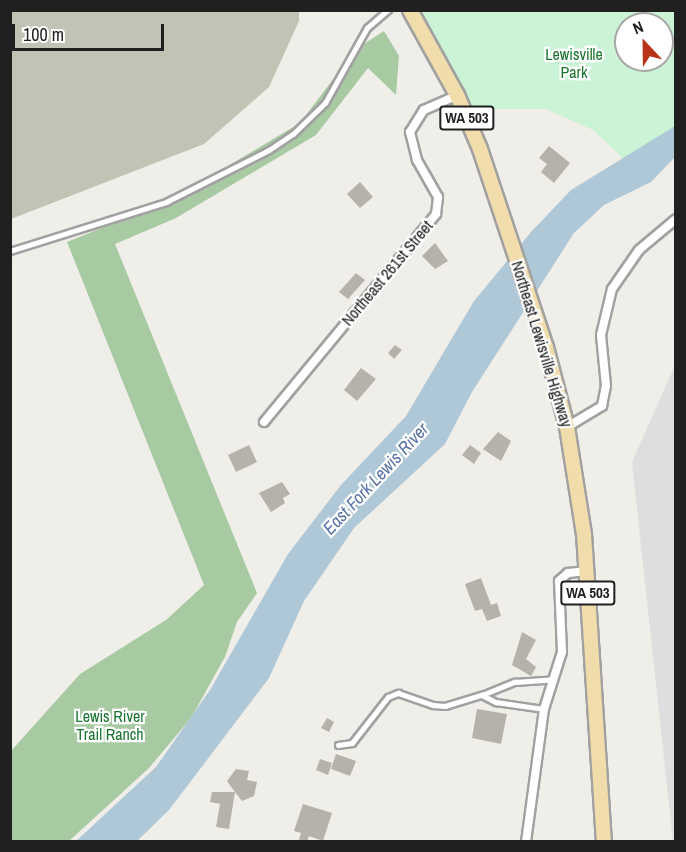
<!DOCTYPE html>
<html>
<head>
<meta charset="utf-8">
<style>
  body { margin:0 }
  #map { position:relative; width:686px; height:852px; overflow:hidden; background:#f0eee8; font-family:"Archivo Narrow",sans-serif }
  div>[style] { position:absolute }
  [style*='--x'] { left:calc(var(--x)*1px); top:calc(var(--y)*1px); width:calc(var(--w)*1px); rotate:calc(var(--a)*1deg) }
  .residential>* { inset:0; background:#dedede }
  .construction>* { inset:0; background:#c1c3b5 }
  .forest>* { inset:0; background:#a8caa2 }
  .park>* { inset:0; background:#cbf3d5 }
  .water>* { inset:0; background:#aec8d8 }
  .building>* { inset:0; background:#b5b1ab }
  .roads { filter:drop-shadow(2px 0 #a1a1a1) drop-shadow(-2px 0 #a1a1a1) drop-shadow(0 2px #a1a1a1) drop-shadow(0 -2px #a1a1a1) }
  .service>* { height:4.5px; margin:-2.25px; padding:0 2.25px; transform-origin:2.25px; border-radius:2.25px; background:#fff }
  .minor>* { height:8px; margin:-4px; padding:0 4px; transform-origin:4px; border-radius:4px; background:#fff }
  .primary>* { height:14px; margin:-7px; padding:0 7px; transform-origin:7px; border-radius:7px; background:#f1ddac }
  span { translate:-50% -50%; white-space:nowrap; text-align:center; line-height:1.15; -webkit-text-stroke:4.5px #fff; paint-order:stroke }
  .shield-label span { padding:2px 4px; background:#fff; border:2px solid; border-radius:4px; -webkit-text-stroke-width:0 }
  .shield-label { font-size:15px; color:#202020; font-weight:700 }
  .park-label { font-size:16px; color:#1a732f }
  .street-label { font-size:16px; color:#202020 }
  .water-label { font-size:18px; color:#5873a5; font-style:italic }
  .frame { position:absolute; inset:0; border:12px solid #202020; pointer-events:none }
  .north { position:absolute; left:614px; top:12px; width:60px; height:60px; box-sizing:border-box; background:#fff; border:2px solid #a6a6a6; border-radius:50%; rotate:338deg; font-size:16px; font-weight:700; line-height:24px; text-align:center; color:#202020 }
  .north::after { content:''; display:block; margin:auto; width:21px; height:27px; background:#b83119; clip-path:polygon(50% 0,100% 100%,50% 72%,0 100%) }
  .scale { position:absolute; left:12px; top:24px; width:152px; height:27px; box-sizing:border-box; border:3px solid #202020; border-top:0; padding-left:8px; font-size:18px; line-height:21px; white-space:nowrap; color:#202020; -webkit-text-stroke:4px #fff; paint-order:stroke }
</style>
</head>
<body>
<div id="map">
  <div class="residential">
    <i style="clip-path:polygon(675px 365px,676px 841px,673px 842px,632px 462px)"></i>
  </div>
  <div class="construction">
    <i style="clip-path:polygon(11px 10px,299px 10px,299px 21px,269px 87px,204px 144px,11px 219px)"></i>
  </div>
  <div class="forest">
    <i style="clip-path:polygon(384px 31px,399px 56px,396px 95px,368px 68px,316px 135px,176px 218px,115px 244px,257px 593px,237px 622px,225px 657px,191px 718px,149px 768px,69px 841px,11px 842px,11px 751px,80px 674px,166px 620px,204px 585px,67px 242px,171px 200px,300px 123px,356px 49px)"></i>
  </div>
  <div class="park">
    <i style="clip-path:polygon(evenodd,410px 11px,675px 11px,675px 128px,627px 162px,593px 130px,546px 109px,497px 109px,471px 117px,410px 11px,626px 24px,662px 24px,662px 60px,626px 60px,626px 24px)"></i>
  </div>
  <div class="water">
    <i style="clip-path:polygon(675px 126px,675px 157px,651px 182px,604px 205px,574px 233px,472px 392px,445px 444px,354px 528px,304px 601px,269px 678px,169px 810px,137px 841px,75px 842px,156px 767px,210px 690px,288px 554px,341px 485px,406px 416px,474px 301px,531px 232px,571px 190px)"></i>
  </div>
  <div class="building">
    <i style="clip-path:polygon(549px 146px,570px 163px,554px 183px,541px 172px,547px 164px,539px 158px)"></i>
    <i style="clip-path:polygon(360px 182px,373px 197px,360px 208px,347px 194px)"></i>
    <i style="clip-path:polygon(435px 243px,448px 261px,435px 269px,422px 256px)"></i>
    <i style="clip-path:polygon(356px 273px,365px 280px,348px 299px,339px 292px)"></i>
    <i style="clip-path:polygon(395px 345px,402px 350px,394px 359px,388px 353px)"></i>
    <i style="clip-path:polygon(361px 368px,376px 379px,357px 401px,344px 390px)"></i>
    <i style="clip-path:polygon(498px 432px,511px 441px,501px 461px,483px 449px)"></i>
    <i style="clip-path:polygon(249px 445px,257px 462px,236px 472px,228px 455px)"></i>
    <i style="clip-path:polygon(470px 445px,481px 453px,474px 464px,462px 455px)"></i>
    <i style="clip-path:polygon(282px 482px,290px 494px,283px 498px,285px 503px,271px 512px,259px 493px)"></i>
    <i style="clip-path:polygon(481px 578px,491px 605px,497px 603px,501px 616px,487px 621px,482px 609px,475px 611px,465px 584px)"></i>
    <i style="clip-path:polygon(522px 632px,536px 640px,526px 659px,536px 667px,531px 676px,512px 665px)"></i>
    <i style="clip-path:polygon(477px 709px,507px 714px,501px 744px,472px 738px)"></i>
    <i style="clip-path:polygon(327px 718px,334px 722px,329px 732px,321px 728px)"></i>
    <i style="clip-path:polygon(336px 754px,356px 761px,350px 776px,331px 769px)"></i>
    <i style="clip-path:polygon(320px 759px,332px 763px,328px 775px,316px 770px)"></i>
    <i style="clip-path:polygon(236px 769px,249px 771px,247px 780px,257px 782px,254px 796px,242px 801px,235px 792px,229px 829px,216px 827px,220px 804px,210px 802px,212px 792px,235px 792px,227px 781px)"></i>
    <i style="clip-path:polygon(303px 804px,332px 813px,323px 841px,309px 836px,307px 842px,299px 840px,301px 833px,294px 831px)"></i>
  </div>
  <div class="roads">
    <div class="service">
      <i style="--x:10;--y:251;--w:164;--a:-17.4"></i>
      <i style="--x:166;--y:202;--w:115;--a:-26.8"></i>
      <i style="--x:269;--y:150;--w:29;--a:-34"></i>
      <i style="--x:293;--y:134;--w:45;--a:-44.1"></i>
      <i style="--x:325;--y:103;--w:86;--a:-60.8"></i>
      <i style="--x:367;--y:28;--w:28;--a:-41"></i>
      <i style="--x:482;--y:695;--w:35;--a:-22"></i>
      <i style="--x:515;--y:682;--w:39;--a:-4"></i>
      <i style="--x:338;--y:745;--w:14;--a:-8"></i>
      <i style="--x:352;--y:743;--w:58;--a:-52"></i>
      <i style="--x:388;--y:697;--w:11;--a:-22"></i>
      <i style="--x:398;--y:693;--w:37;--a:19"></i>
      <i style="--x:433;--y:705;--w:12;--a:5"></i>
      <i style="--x:445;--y:706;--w:39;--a:-17"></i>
      <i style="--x:482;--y:695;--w:16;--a:27"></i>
      <i style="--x:496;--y:702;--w:49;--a:8.3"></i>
    </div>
    <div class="minor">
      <i style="--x:264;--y:422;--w:270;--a:-50.4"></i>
      <i style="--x:436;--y:214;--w:17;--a:-83"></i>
      <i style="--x:438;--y:197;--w:43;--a:-119.6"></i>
      <i style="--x:417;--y:160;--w:29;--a:-104"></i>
      <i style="--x:410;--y:132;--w:26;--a:-58"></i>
      <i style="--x:424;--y:110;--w:36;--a:-24"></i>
      <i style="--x:567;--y:427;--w:41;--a:-31"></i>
      <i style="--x:602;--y:406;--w:20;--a:-79"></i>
      <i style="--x:606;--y:386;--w:51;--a:-95.6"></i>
      <i style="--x:601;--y:335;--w:47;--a:-76.6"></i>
      <i style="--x:612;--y:289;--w:47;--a:-55.3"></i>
      <i style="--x:639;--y:250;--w:48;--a:-40"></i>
      <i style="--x:526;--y:842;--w:134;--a:-82.3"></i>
      <i style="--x:544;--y:709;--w:60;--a:-72.5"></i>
      <i style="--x:562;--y:652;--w:71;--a:-92.4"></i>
      <i style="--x:559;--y:581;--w:12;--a:-42"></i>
      <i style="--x:568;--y:573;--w:19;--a:-6"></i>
    </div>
    <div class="primary">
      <i style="--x:410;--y:10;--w:97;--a:61.1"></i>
      <i style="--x:457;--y:95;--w:59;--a:66.9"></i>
      <i style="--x:480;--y:149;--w:209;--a:71.6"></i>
      <i style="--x:546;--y:347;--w:83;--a:75.3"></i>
      <i style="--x:567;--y:427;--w:108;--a:81"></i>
      <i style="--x:584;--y:534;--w:309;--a:86.3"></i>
    </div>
  </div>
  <div class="shield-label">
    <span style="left:467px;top:118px">WA 503</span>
    <span style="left:588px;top:593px">WA 503</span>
  </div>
  <div class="park-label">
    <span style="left:574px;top:63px">Lewisville<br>Park</span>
    <span style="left:110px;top:725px">Lewis River<br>Trail Ranch</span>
  </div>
  <div class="street-label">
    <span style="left:387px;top:273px;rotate:-50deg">Northeast 261st Street</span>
    <span style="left:542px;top:344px;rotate:73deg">Northeast Lewisville Highway</span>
  </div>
  <div class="water-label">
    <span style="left:376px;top:479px;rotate:-47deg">East Fork Lewis River</span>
  </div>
  <div class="frame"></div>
  <div class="north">N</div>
  <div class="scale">100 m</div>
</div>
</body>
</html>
